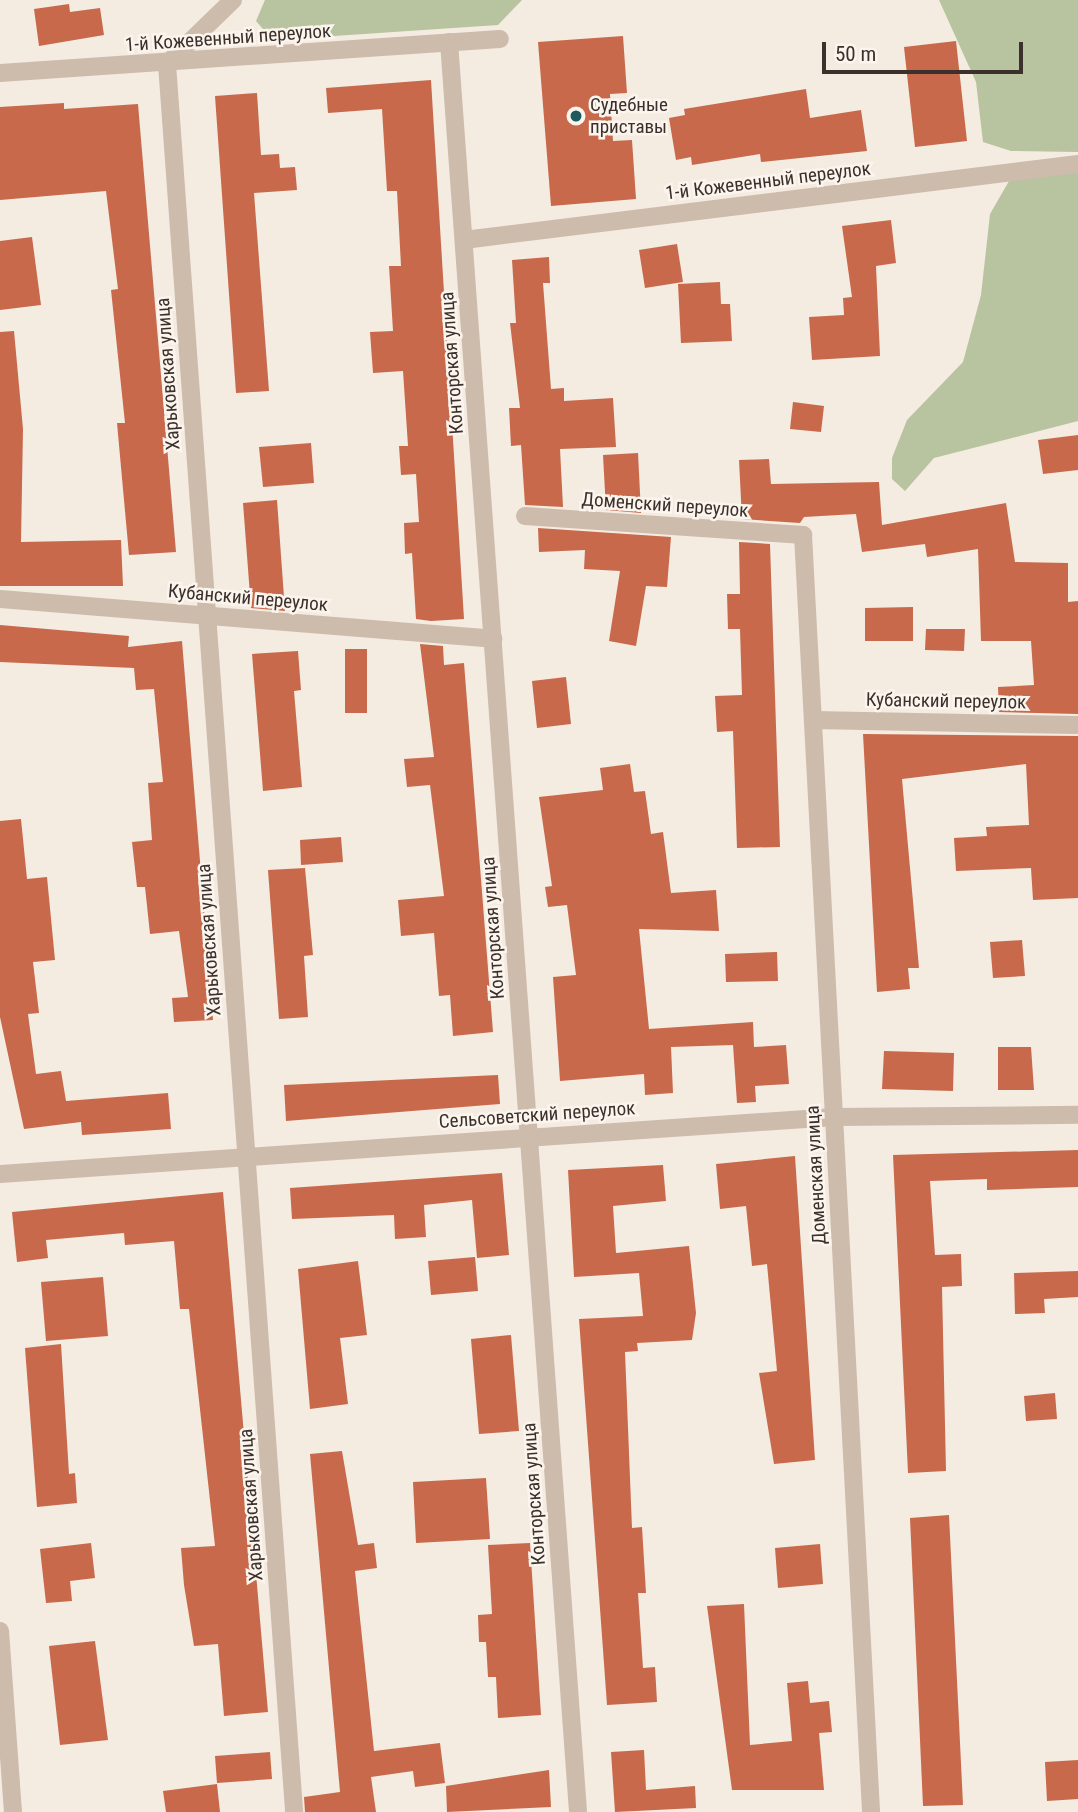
<!DOCTYPE html>
<html>
<head>
<meta charset="utf-8">
<style>
  body { margin:0 }
  #map { position:relative; width:1078px; height:1812px; overflow:hidden; background:#f4ebe1; font-family:"Roboto Condensed",sans-serif }
  div>[style] { position:absolute }
  [style*='--x'] { left:calc(var(--x)*1px); top:calc(var(--y)*1px); width:calc(var(--w)*1px); rotate:calc(var(--a)*1deg) }
  .green>* { inset:0; background:#b8c4a0 }
  .building>* { inset:0; background:#c8694b }
  .minor>* { height:18px; margin:-9px; padding:0 9px; transform-origin:9px; border-radius:9px; background:#cdbbac }
  .dots>* { width:19px; height:19px; translate:-50% -50%; box-sizing:border-box; border:4px solid #fbf5ee; border-radius:50% }
  span { translate:-50% -50%; white-space:nowrap; text-align:center; line-height:1.15; -webkit-text-stroke:5px #fbf5ee; paint-order:stroke }
  .street-label { font-size:19px; color:#3b302b }
  .poi-label { font-size:19px; color:#3b302b }
  .left { translate:0 -50%; text-align:left }
  .scale { position:absolute; left:822px; top:42px; width:201px; height:32px; box-sizing:border-box; border:4px solid #3b302b; border-top:0; padding-left:9px; font-size:21px; line-height:24px; white-space:nowrap; color:#3b302b; -webkit-text-stroke:5px #fbf5ee; paint-order:stroke }
</style>
</head>
<body>
<div id="map">
  <div class="green">
    <i style="clip-path:polygon(265px 0,522px 0,498px 25px,289px 39px,270px 37px,256px 21px)"></i>
    <i style="clip-path:polygon(939px 0,1078px 0,1078px 152px,1011px 151px,983px 142px,976px 82px)"></i>
    <i style="clip-path:polygon(1078px 171px,1078px 421px,934px 458px,905px 491px,892px 479px,892px 458px,907px 420px,963px 362px,981px 295px,990px 214px,1009px 181px)"></i>
  </div>
  <div class="building">
    <i style="clip-path:polygon(69px 4px,70px 12px,100px 8px,104px 35px,39px 46px,34px 9px)"></i>
    <i style="clip-path:polygon(623px 36px,627px 93px,610px 94px,613px 141px,632px 140px,636px 199px,551px 206px,538px 42px)"></i>
    <i style="clip-path:polygon(956px 41px,967px 141px,915px 147px,904px 47px)"></i>
    <i style="clip-path:polygon(431px 80px,464px 619px,431px 621px,416px 619px,412px 553px,405px 554px,404px 523px,419px 522px,416px 474px,401px 475px,399px 446px,408px 446px,403px 371px,373px 373px,370px 332px,393px 331px,389px 266px,401px 266px,397px 191px,387px 191px,382px 109px,328px 113px,326px 88px)"></i>
    <i style="clip-path:polygon(806px 89px,810px 118px,861px 110px,867px 151px,761px 162px,760px 154px,692px 165px,691px 157px,676px 160px,669px 118px,685px 115px,684px 109px)"></i>
    <i style="clip-path:polygon(257px 93px,261px 155px,279px 154px,280px 168px,295px 167px,297px 190px,254px 193px,269px 391px,236px 393px,215px 96px)"></i>
    <i style="clip-path:polygon(64px 103px,64px 109px,138px 104px,176px 552px,129px 555px,117px 423px,125px 423px,111px 290px,118px 289px,106px 191px,0 200px,0 107px)"></i>
    <i style="clip-path:polygon(891px 220px,896px 263px,876px 266px,880px 356px,812px 360px,809px 317px,844px 315px,843px 298px,852px 297px,842px 226px)"></i>
    <i style="clip-path:polygon(32px 237px,41px 305px,0 310px,0 241px)"></i>
    <i style="clip-path:polygon(677px 244px,683px 282px,645px 288px,639px 250px)"></i>
    <i style="clip-path:polygon(549px 257px,550px 283px,543px 283px,551px 389px,564px 388px,564px 401px,613px 398px,616px 447px,560px 449px,563px 507px,525px 505px,521px 445px,511px 446px,509px 408px,520px 408px,510px 323px,516px 323px,512px 260px)"></i>
    <i style="clip-path:polygon(720px 282px,721px 304px,730px 304px,732px 341px,681px 343px,678px 284px)"></i>
    <i style="clip-path:polygon(14px 331px,23px 429px,21px 542px,121px 540px,123px 586px,0 586px,0 332px)"></i>
    <i style="clip-path:polygon(793px 402px,824px 406px,821px 432px,790px 429px)"></i>
    <i style="clip-path:polygon(1078px 435px,1078px 470px,1043px 474px,1038px 440px)"></i>
    <i style="clip-path:polygon(311px 443px,314px 483px,263px 487px,259px 447px)"></i>
    <i style="clip-path:polygon(638px 453px,641px 513px,606px 510px,603px 455px)"></i>
    <i style="clip-path:polygon(769px 459px,771px 484px,879px 482px,882px 525px,1006px 503px,1015px 562px,1068px 563px,1068px 602px,1078px 601px,1078px 714px,999px 712px,998px 687px,1034px 685px,1031px 641px,981px 641px,978px 549px,927px 557px,925px 544px,862px 552px,856px 514px,804px 517px,800px 523px,742px 519px,739px 460px)"></i>
    <i style="clip-path:polygon(277px 500px,285px 611px,251px 608px,243px 503px)"></i>
    <i style="clip-path:polygon(538px 528px,671px 537px,667px 587px,646px 586px,636px 646px,609px 641px,620px 571px,584px 569px,585px 550px,539px 552px)"></i>
    <i style="clip-path:polygon(739px 542px,770px 544px,780px 847px,737px 848px,733px 731px,717px 732px,715px 696px,742px 695px,740px 629px,728px 629px,727px 594px,740px 594px)"></i>
    <i style="clip-path:polygon(913px 607px,913px 641px,865px 641px,865px 608px)"></i>
    <i style="clip-path:polygon(0 625px,129px 636px,128px 647px,182px 641px,213px 1020px,174px 1022px,172px 998px,188px 997px,179px 931px,150px 934px,145px 887px,137px 887px,132px 842px,152px 840px,148px 783px,163px 782px,154px 689px,136px 690px,134px 668px,0 662px)"></i>
    <i style="clip-path:polygon(926px 629px,965px 629px,964px 651px,925px 650px)"></i>
    <i style="clip-path:polygon(420px 644px,443px 646px,444px 665px,464px 663px,493px 1032px,453px 1036px,450px 995px,439px 996px,434px 933px,401px 936px,398px 900px,444px 896px,430px 785px,407px 787px,404px 759px,434px 757px)"></i>
    <i style="clip-path:polygon(345px 649px,367px 649px,367px 713px,345px 713px)"></i>
    <i style="clip-path:polygon(298px 651px,301px 690px,294px 691px,302px 787px,263px 791px,252px 654px)"></i>
    <i style="clip-path:polygon(566px 677px,571px 724px,537px 728px,532px 681px)"></i>
    <i style="clip-path:polygon(863px 734px,1078px 736px,1078px 898px,1033px 900px,1031px 868px,956px 871px,954px 838px,987px 836px,986px 827px,1029px 825px,1026px 764px,902px 779px,919px 968px,908px 968px,910px 989px,877px 992px)"></i>
    <i style="clip-path:polygon(630px 764px,634px 792px,645px 791px,651px 834px,663px 832px,671px 893px,716px 890px,719px 931px,639px 929px,649px 1029px,753px 1022px,754px 1047px,786px 1045px,789px 1084px,755px 1086px,756px 1102px,737px 1103px,733px 1045px,671px 1047px,673px 1093px,645px 1095px,644px 1074px,560px 1081px,553px 977px,576px 975px,567px 905px,548px 907px,545px 887px,552px 886px,539px 797px,603px 790px,600px 768px)"></i>
    <i style="clip-path:polygon(21px 819px,27px 879px,47px 877px,55px 960px,33px 962px,39px 1013px,28px 1014px,36px 1074px,61px 1071px,66px 1101px,168px 1093px,171px 1129px,82px 1135px,81px 1122px,24px 1129px,0 1017px,0 821px)"></i>
    <i style="clip-path:polygon(341px 837px,343px 862px,301px 865px,300px 840px)"></i>
    <i style="clip-path:polygon(305px 868px,313px 955px,304px 956px,308px 1017px,279px 1019px,268px 870px)"></i>
    <i style="clip-path:polygon(1022px 940px,1025px 976px,993px 978px,990px 942px)"></i>
    <i style="clip-path:polygon(777px 952px,778px 981px,726px 982px,725px 954px)"></i>
    <i style="clip-path:polygon(998px 1047px,1031px 1047px,1034px 1090px,998px 1090px)"></i>
    <i style="clip-path:polygon(884px 1051px,954px 1053px,953px 1091px,882px 1089px)"></i>
    <i style="clip-path:polygon(498px 1075px,500px 1104px,286px 1121px,284px 1085px)"></i>
    <i style="clip-path:polygon(1078px 1150px,1078px 1187px,987px 1190px,987px 1179px,930px 1181px,935px 1255px,961px 1254px,962px 1286px,942px 1287px,946px 1471px,908px 1473px,893px 1155px)"></i>
    <i style="clip-path:polygon(795px 1156px,815px 1460px,774px 1464px,759px 1373px,777px 1371px,767px 1264px,752px 1266px,746px 1206px,720px 1209px,716px 1164px)"></i>
    <i style="clip-path:polygon(663px 1165px,666px 1201px,613px 1206px,616px 1253px,689px 1246px,696px 1313px,692px 1340px,637px 1343px,638px 1351px,625px 1352px,632px 1528px,642px 1527px,646px 1593px,638px 1593px,643px 1668px,655px 1667px,657px 1702px,607px 1705px,579px 1319px,643px 1316px,639px 1273px,574px 1277px,568px 1170px)"></i>
    <i style="clip-path:polygon(502px 1173px,509px 1255px,477px 1258px,472px 1200px,424px 1205px,426px 1237px,395px 1239px,394px 1215px,292px 1219px,290px 1188px)"></i>
    <i style="clip-path:polygon(223px 1192px,268px 1712px,224px 1716px,218px 1644px,194px 1646px,184px 1585px,181px 1548px,215px 1546px,189px 1309px,180px 1309px,174px 1241px,125px 1245px,124px 1233px,46px 1240px,48px 1258px,17px 1262px,12px 1212px)"></i>
    <i style="clip-path:polygon(475px 1257px,478px 1291px,431px 1295px,428px 1261px)"></i>
    <i style="clip-path:polygon(358px 1261px,367px 1335px,340px 1338px,348px 1404px,310px 1409px,298px 1269px)"></i>
    <i style="clip-path:polygon(1078px 1271px,1078px 1297px,1044px 1299px,1045px 1313px,1015px 1314px,1014px 1273px)"></i>
    <i style="clip-path:polygon(103px 1277px,108px 1336px,46px 1341px,41px 1282px)"></i>
    <i style="clip-path:polygon(511px 1335px,519px 1431px,479px 1434px,471px 1339px)"></i>
    <i style="clip-path:polygon(61px 1344px,69px 1474px,75px 1473px,77px 1503px,37px 1507px,25px 1348px)"></i>
    <i style="clip-path:polygon(1055px 1393px,1057px 1419px,1026px 1421px,1024px 1396px)"></i>
    <i style="clip-path:polygon(342px 1451px,358px 1545px,374px 1543px,377px 1568px,355px 1571px,374px 1751px,440px 1743px,445px 1783px,415px 1787px,413px 1771px,371px 1777px,376px 1812px,305px 1812px,304px 1797px,340px 1792px,310px 1454px)"></i>
    <i style="clip-path:polygon(486px 1478px,490px 1539px,416px 1543px,413px 1482px)"></i>
    <i style="clip-path:polygon(949px 1515px,963px 1805px,923px 1806px,910px 1518px)"></i>
    <i style="clip-path:polygon(91px 1543px,95px 1578px,70px 1581px,72px 1601px,46px 1603px,40px 1549px)"></i>
    <i style="clip-path:polygon(530px 1543px,541px 1715px,498px 1718px,496px 1677px,488px 1677px,486px 1642px,479px 1642px,478px 1615px,492px 1614px,488px 1545px)"></i>
    <i style="clip-path:polygon(820px 1544px,823px 1584px,778px 1588px,775px 1548px)"></i>
    <i style="clip-path:polygon(744px 1604px,750px 1745px,792px 1741px,787px 1683px,808px 1681px,810px 1703px,829px 1701px,832px 1732px,819px 1733px,824px 1790px,732px 1790px,707px 1606px)"></i>
    <i style="clip-path:polygon(95px 1641px,108px 1740px,60px 1745px,49px 1646px)"></i>
    <i style="clip-path:polygon(644px 1750px,646px 1790px,695px 1786px,696px 1808px,615px 1812px,611px 1752px)"></i>
    <i style="clip-path:polygon(270px 1752px,272px 1779px,217px 1783px,215px 1756px)"></i>
    <i style="clip-path:polygon(1078px 1760px,1078px 1799px,1047px 1801px,1045px 1762px)"></i>
    <i style="clip-path:polygon(549px 1770px,551px 1807px,447px 1812px,446px 1786px)"></i>
    <i style="clip-path:polygon(217px 1784px,220px 1812px,166px 1812px,163px 1791px)"></i>
  </div>
  <div class="minor">
    <i style="--x:233;--y:0;--w:92;--a:135.9"></i>
    <i style="--x:167;--y:64;--w:1753;--a:85.84"></i>
    <i style="--x:449;--y:42;--w:1775;--a:85.83"></i>
    <i style="--x:0;--y:73;--w:501;--a:-3.89"></i>
    <i style="--x:464;--y:240;--w:619;--a:-7.06"></i>
    <i style="--x:525;--y:516;--w:279;--a:3.9"></i>
    <i style="--x:803;--y:535;--w:1279;--a:86.95"></i>
    <i style="--x:0;--y:599;--w:495;--a:4.6"></i>
    <i style="--x:813;--y:720;--w:265;--a:1.1"></i>
    <i style="--x:0;--y:1174;--w:836;--a:-3.91"></i>
    <i style="--x:834;--y:1117;--w:244;--a:-0.5"></i>
    <i style="--x:0;--y:1631;--w:181;--a:85.9"></i>
  </div>
  <div class="dots">
    <i style="left:576px;top:116px;background:#1f5a5e"></i>
  </div>
  <div class="street-label">
    <span style="left:228px;top:38px;rotate:-4deg">1-й Кожевенный переулок</span>
    <span style="left:768px;top:181px;rotate:-7deg">1-й Кожевенный переулок</span>
    <span style="left:452px;top:363px;rotate:-94deg">Конторская улица</span>
    <span style="left:168px;top:374px;rotate:-94deg">Харьковская улица</span>
    <span style="left:665px;top:505px;rotate:4deg">Доменский переулок</span>
    <span style="left:248px;top:598px;rotate:5deg">Кубанский переулок</span>
    <span style="left:946px;top:701px;rotate:1deg">Кубанский переулок</span>
    <span style="left:493px;top:928px;rotate:-94deg">Конторская улица</span>
    <span style="left:209px;top:940px;rotate:-94deg">Харьковская улица</span>
    <span style="left:537px;top:1115px;rotate:-4deg">Сельсоветский переулок</span>
    <span style="left:816px;top:1175px;rotate:-93deg">Доменская улица</span>
    <span style="left:534px;top:1494px;rotate:-94deg">Конторская улица</span>
    <span style="left:251px;top:1505px;rotate:-94deg">Харьковская улица</span>
  </div>
  <div class="poi-label">
    <span class="left" style="left:590px;top:116px">Судебные<br>приставы</span>
  </div>
  <div class="scale">50 m</div>
</div>
</body>
</html>
